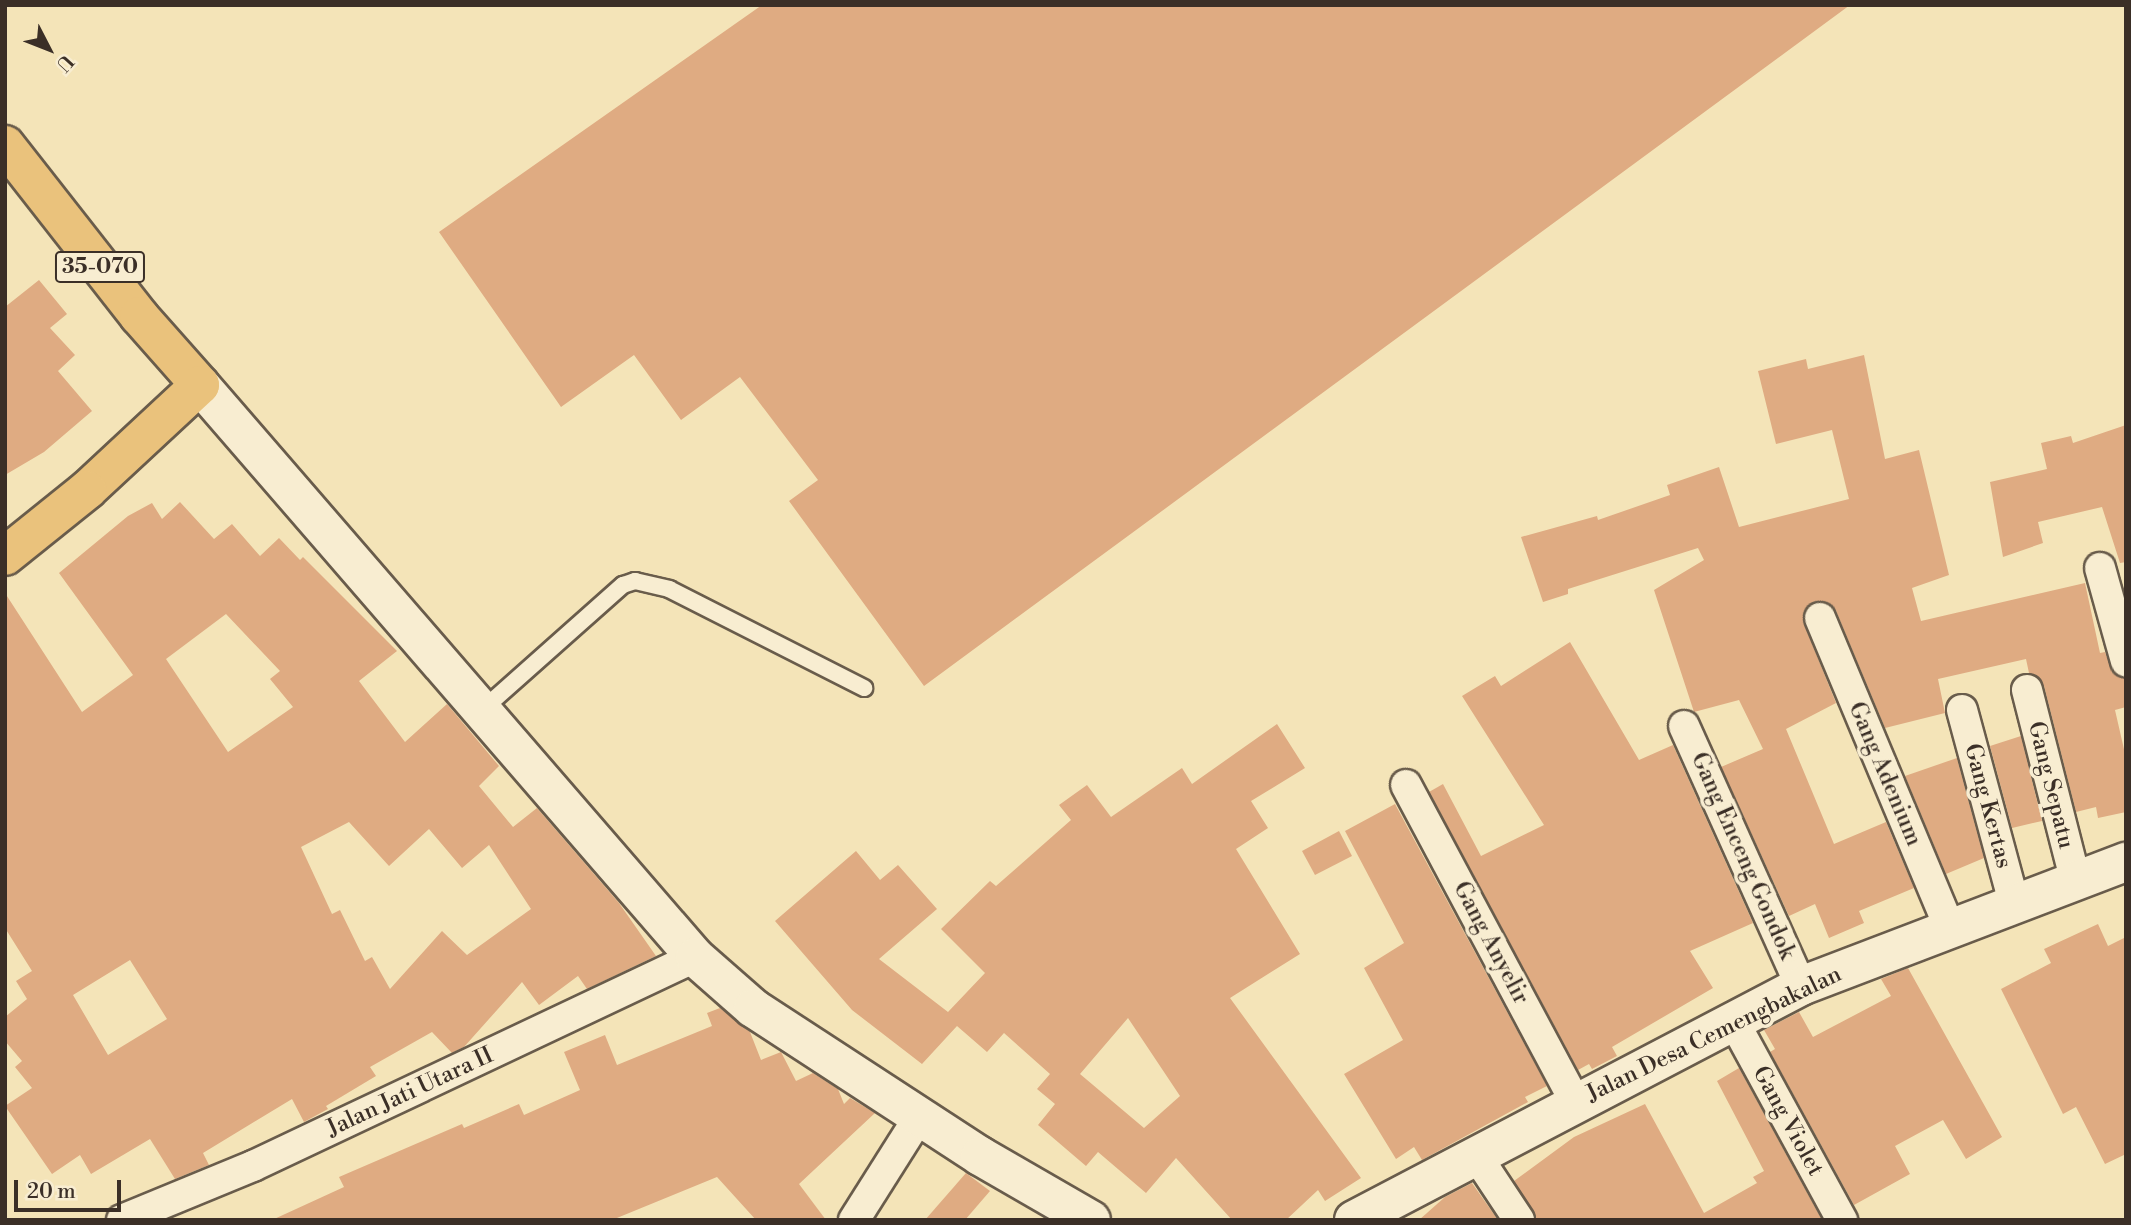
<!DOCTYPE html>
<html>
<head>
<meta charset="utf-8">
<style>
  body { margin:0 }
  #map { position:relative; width:2131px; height:1225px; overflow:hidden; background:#f4e4b8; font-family:"Libre Bodoni",serif }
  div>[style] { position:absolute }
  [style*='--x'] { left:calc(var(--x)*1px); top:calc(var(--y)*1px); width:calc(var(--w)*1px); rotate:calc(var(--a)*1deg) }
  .building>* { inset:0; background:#dfab82 }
  .roads { filter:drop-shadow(2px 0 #695c4b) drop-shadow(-2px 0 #695c4b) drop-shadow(0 2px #695c4b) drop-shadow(0 -2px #695c4b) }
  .service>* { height:16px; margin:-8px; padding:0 8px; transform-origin:8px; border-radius:8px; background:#f8edd1 }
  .minor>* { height:30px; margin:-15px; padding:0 15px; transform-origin:15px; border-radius:15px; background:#f8edd1 }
  .tertiary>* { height:38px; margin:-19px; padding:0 19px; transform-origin:19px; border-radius:19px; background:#f8edd1 }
  .secondary>* { height:38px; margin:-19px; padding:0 19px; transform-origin:19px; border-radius:19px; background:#f8edd1 }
  .primary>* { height:38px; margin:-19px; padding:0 19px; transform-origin:19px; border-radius:19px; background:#eac27c }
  span { translate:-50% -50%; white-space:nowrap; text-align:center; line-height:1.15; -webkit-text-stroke:7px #f8edd1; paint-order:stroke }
  .shield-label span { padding:2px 5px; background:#f8edd1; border:2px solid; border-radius:5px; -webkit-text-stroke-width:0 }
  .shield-label { font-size:21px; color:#3b2f27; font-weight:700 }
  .street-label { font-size:23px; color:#3b2f27 }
  .frame { position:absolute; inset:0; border:7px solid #3b2f27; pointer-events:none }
  .north { position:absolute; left:14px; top:14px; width:70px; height:70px; -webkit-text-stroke:5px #f8edd1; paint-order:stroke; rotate:132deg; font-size:19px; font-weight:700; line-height:28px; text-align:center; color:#3b2f27 }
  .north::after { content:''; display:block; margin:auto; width:24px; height:32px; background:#3b2f27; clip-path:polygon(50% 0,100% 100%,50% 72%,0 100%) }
  .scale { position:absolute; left:14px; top:1180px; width:107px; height:32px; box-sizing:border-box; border:4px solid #3b2f27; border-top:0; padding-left:9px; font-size:21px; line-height:24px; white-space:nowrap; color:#3b2f27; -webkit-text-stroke:5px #f8edd1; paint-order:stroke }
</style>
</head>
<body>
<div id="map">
  <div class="building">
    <i style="clip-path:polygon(762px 5px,1850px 5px,924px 686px,789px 501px,818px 480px,740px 377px,681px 420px,634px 355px,561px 407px,439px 232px)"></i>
    <i style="clip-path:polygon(39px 280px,67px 314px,50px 328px,75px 355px,58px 371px,92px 411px,44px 452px,5px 475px,5px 307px)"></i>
    <i style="clip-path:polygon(1864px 355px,1885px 459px,1919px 450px,1949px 575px,1912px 588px,1921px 621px,2085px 583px,2100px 653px,2105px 652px,2113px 673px,2126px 678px,2126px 707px,2115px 710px,2126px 758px,2126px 812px,2098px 818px,2096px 807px,2076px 812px,2044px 686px,2029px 673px,2026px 659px,1938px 679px,1945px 713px,1885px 728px,1836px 611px,1823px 601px,1813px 602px,1803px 615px,1804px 624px,1836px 703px,1786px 729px,1834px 844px,1886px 822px,1914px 888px,1859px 911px,1864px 923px,1829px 938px,1815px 904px,1789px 916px,1721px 767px,1763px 749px,1739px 700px,1694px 712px,1654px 590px,1704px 560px,1698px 548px,1568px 589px,1568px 594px,1543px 602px,1521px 537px,1597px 516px,1598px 520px,1670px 495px,1667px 485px,1719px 467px,1739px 527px,1849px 499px,1832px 430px,1776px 444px,1758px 371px,1806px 359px,1808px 369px)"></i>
    <i style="clip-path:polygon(2126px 425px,2126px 562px,2120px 563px,2102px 507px,2038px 522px,2043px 543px,2003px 557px,1990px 482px,2047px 469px,2041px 443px,2071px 436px,2073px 443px)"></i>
    <i style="clip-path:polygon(evenodd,180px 502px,214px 539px,232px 524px,260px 556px,279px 538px,300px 560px,303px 557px,397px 651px,359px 681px,405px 742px,447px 704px,499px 766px,479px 786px,513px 827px,537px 808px,619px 903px,656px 956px,587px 989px,578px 976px,539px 1005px,522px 982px,464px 1047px,452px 1053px,432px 1032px,370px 1067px,376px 1076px,326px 1106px,328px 1109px,304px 1122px,292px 1099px,203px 1153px,209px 1165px,175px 1179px,150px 1139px,91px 1174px,80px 1155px,52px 1174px,5px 1106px,32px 1088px,15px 1067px,22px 1061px,5px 1041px,5px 1017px,27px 999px,16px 981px,32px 971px,5px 928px,5px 593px,82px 712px,133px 675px,59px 573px,128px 516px,152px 503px,162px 519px,180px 502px,226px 614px,280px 671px,270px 679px,293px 707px,228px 752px,166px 659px,226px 614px,180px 502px,349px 822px,389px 866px,429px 829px,462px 868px,489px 845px,531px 909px,467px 955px,442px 931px,390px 989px,372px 957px,365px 961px,340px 910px,332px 914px,301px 847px,349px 822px,180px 502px,130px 960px,167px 1019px,108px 1055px,73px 995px,130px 960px)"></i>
    <i style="clip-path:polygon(1570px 642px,1639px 760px,1673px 745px,1753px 923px,1690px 951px,1713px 988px,1612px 1047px,1617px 1056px,1592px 1069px,1589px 1064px,1578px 1070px,1429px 792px,1443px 784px,1481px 856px,1544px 825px,1462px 696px,1495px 676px,1501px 686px)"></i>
    <i style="clip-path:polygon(evenodd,1277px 724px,1305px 768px,1251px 801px,1268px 828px,1236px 849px,1300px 954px,1230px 998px,1361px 1178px,1325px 1201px,1318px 1190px,1286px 1220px,1232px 1220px,1176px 1158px,1146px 1193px,1098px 1152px,1086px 1166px,1038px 1125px,1055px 1104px,1037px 1089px,1050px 1074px,1004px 1033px,987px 1052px,957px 1026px,922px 1064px,852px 1010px,775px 921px,856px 851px,880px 880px,898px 865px,937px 909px,879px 959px,948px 1012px,985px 973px,941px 929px,990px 881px,996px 886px,1071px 820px,1059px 805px,1087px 785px,1111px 817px,1182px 768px,1192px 784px,1277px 724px,1128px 1018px,1180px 1096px,1144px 1128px,1080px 1074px,1128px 1018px)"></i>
    <i style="clip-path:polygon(2021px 736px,2042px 821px,2012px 828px,1990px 746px)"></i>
    <i style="clip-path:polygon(1957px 758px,1984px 858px,1946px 874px,1905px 776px)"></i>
    <i style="clip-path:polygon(1395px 804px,1547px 1086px,1525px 1097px,1528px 1102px,1422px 1160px,1414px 1147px,1396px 1159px,1344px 1074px,1403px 1040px,1364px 968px,1404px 943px,1345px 831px)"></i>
    <i style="clip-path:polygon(1339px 831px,1352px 856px,1315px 875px,1302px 851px)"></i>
    <i style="clip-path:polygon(2098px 924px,2108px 946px,2126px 937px,2126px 1154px,2105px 1164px,2076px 1107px,2063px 1114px,2001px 989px,2051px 963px,2044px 949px)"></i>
    <i style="clip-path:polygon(1908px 968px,2002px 1137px,1966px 1159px,1943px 1120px,1895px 1146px,1910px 1174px,1854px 1205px,1770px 1052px,1775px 1049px,1764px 1030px,1799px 1012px,1813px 1037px,1891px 996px,1881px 979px)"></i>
    <i style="clip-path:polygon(720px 1008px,750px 1032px,761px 1060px,781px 1052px,796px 1081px,813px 1073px,838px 1089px,844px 1104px,850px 1098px,875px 1113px,799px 1184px,826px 1220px,756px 1220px,717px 1177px,612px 1220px,272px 1220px,344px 1187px,339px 1177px,462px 1124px,464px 1128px,519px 1104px,524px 1115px,580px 1090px,564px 1052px,605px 1035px,617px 1065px,712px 1026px,707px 1013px)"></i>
    <i style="clip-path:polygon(1739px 1068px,1822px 1220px,1536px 1220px,1514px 1181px,1574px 1137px,1645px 1104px,1704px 1213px,1757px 1183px,1753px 1177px,1764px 1171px,1717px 1081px)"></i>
    <i style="clip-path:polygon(966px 1173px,990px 1191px,965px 1220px,925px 1220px)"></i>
    <i style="clip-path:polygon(1472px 1183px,1498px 1220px,1419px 1220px,1445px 1197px)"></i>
  </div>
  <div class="roads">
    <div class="service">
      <i style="--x:481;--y:711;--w:190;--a:-41.6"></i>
      <i style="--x:623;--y:585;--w:13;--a:-18"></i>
      <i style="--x:635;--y:581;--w:35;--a:13"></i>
      <i style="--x:669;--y:589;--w:219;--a:26.9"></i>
    </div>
    <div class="minor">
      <i style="--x:2100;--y:568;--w:97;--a:74.4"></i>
      <i style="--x:1820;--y:618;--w:337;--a:67.3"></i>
      <i style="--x:2027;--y:690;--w:195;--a:75.7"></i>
      <i style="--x:1962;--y:710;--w:200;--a:74.9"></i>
      <i style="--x:1684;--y:726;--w:285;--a:65.8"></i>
      <i style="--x:1406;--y:785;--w:359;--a:61.9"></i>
      <i style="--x:1734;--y:1022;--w:226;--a:61.4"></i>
      <i style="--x:1476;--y:1155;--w:78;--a:56.5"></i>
      <i style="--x:122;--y:1220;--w:142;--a:-22.4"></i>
      <i style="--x:253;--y:1166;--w:489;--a:-25.3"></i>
      <i style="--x:854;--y:1220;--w:122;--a:-57.7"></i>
    </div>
    <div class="tertiary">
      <i style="--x:1354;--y:1220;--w:505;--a:-27.63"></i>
      <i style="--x:1801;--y:986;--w:348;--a:-20.9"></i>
    </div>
    <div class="secondary">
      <i style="--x:200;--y:385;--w:756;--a:49.13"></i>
      <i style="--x:695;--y:957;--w:77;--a:41.3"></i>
      <i style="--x:753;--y:1008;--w:271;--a:33.1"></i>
      <i style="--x:980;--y:1156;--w:128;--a:30"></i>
    </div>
    <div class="primary">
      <i style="--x:5;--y:145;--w:217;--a:51.9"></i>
      <i style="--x:139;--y:316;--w:92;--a:48.5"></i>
      <i style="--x:200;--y:385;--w:154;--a:137.1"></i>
      <i style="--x:87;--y:490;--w:105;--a:141.2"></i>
    </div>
  </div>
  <div class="shield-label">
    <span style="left:100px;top:267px">35-070</span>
  </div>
  <div class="street-label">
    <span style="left:1885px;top:774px;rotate:67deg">Gang Adenium</span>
    <span style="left:2051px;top:785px;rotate:76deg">Gang Sepatu</span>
    <span style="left:1988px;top:806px;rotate:75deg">Gang Kertas</span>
    <span style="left:1743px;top:856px;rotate:66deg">Gang Enceng Gondok</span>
    <span style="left:1491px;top:943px;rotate:62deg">Gang Anyelir</span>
    <span style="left:1714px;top:1034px;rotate:-26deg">Jalan Desa Cemengbakalan</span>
    <span style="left:410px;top:1092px;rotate:-25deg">Jalan Jati Utara II</span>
    <span style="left:1788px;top:1121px;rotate:61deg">Gang Violet</span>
  </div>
  <div class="frame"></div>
  <div class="north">U</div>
  <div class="scale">20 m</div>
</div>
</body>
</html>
